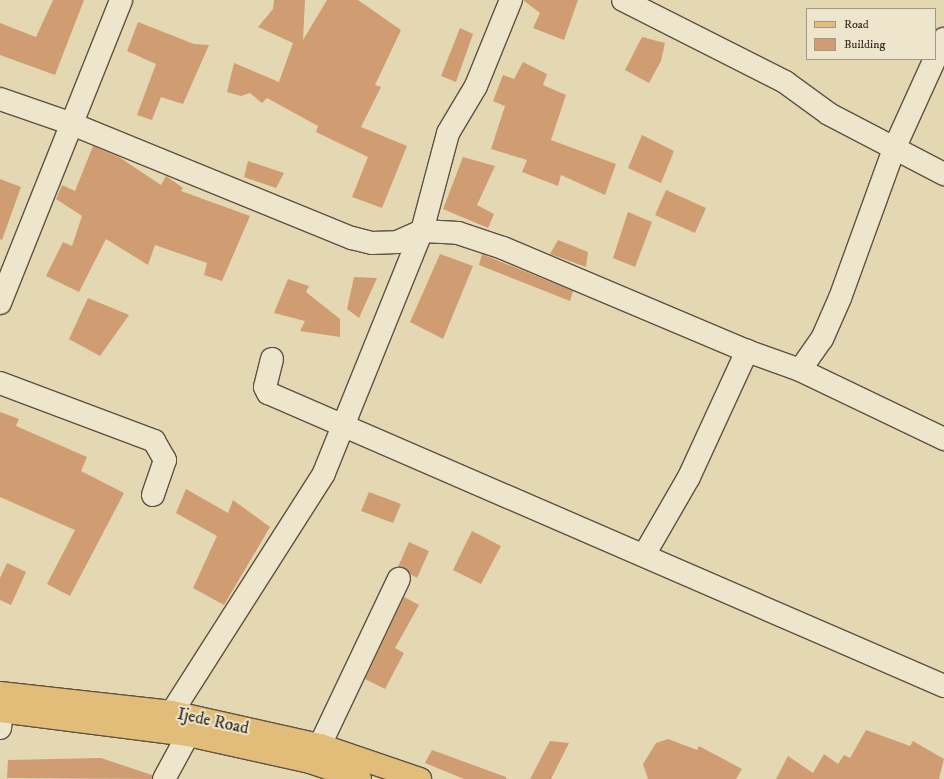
<!DOCTYPE html>
<html>
<head>
<meta charset="utf-8">
<style>
  body { margin:0 }
  #map { position:relative; width:944px; height:779px; overflow:hidden; background:#e4d8b2; font-family:"IM FELL DW Pica",serif }
  div>[style] { position:absolute }
  [style*='--x'] { left:calc(var(--x)*1px); top:calc(var(--y)*1px); width:calc(var(--w)*1px); rotate:calc(var(--a)*1deg) }
  .building>* { inset:0; background:#d09c71 }
  .roads { filter:drop-shadow(1px 0 #5f5142) drop-shadow(-1px 0 #5f5142) drop-shadow(0 1px #5f5142) drop-shadow(0 -1px #5f5142) }
  .minor>* { height:22px; margin:-11px; padding:0 11px; transform-origin:11px; border-radius:11px; background:#ede6cd }
  .major>* { height:22px; margin:-11px; padding:0 11px; transform-origin:11px; border-radius:11px; background:#e2bc79 }
  span { translate:-50% -50%; white-space:nowrap; text-align:center; line-height:1.15; -webkit-text-stroke:4px #ede6cd; paint-order:stroke }
  .street-label { font-size:17px; color:#33241d }
  .legend { position:absolute; left:806px; top:8px; width:130px; height:52px; box-sizing:border-box; background:#ede6cd; border:1px solid #a39887; margin:0; padding:5px 7px; list-style:none; font-size:12px; color:#33241d }
  .legend li { display:flex; align-items:center; gap:8px; height:20px }
  .legend b { width:20px; border:1px solid #a39887 }
</style>
</head>
<body>
<div id="map">
  <div class="building">
    <i style="clip-path:polygon(53px 0,84px 0,55px 75px,0 55px,0 23px,36px 37px)"></i>
    <i style="clip-path:polygon(274px 0,305px 0,303px 40px,327px 0,358px 0,401px 30px,375px 85px,381px 87px,361px 127px,407px 146px,382px 208px,352px 197px,368px 157px,316px 132px,318px 126px,267px 98px,262px 103px,250px 93px,241px 96px,227px 92px,234px 63px,279px 82px,293px 43px,258px 27px,273px 9px)"></i>
    <i style="clip-path:polygon(523px 0,578px 0,564px 40px,533px 28px,540px 13px)"></i>
    <i style="clip-path:polygon(138px 22px,194px 44px,209px 45px,183px 104px,161px 97px,152px 120px,137px 115px,156px 64px,127px 51px)"></i>
    <i style="clip-path:polygon(460px 28px,473px 34px,456px 82px,441px 76px)"></i>
    <i style="clip-path:polygon(642px 37px,665px 43px,661px 61px,649px 83px,625px 70px)"></i>
    <i style="clip-path:polygon(523px 62px,547px 74px,543px 85px,566px 95px,551px 140px,616px 164px,605px 195px,561px 175px,558px 186px,522px 172px,527px 160px,491px 149px,505px 106px,493px 101px,503px 75px,514px 79px)"></i>
    <i style="clip-path:polygon(642px 135px,674px 151px,661px 183px,628px 168px)"></i>
    <i style="clip-path:polygon(93px 146px,119px 157px,161px 185px,166px 176px,183px 188px,181px 191px,250px 216px,222px 281px,204px 275px,207px 263px,155px 245px,148px 265px,106px 239px,79px 292px,46px 276px,63px 242px,72px 246px,82px 216px,56px 199px,62px 185px,75px 191px)"></i>
    <i style="clip-path:polygon(463px 157px,495px 166px,477px 205px,494px 214px,488px 228px,443px 209px)"></i>
    <i style="clip-path:polygon(248px 161px,284px 173px,276px 188px,244px 177px)"></i>
    <i style="clip-path:polygon(0 179px,21px 187px,2px 240px,0 239px)"></i>
    <i style="clip-path:polygon(666px 190px,706px 208px,695px 233px,655px 215px)"></i>
    <i style="clip-path:polygon(628px 212px,652px 222px,635px 267px,613px 258px)"></i>
    <i style="clip-path:polygon(558px 240px,588px 252px,586px 267px,550px 254px)"></i>
    <i style="clip-path:polygon(440px 254px,473px 266px,443px 339px,410px 322px)"></i>
    <i style="clip-path:polygon(482px 254px,573px 291px,570px 301px,479px 265px)"></i>
    <i style="clip-path:polygon(354px 277px,377px 278px,359px 318px,347px 309px)"></i>
    <i style="clip-path:polygon(288px 279px,309px 286px,306px 292px,340px 319px,340px 337px,300px 331px,305px 321px,274px 313px)"></i>
    <i style="clip-path:polygon(88px 298px,129px 315px,100px 356px,69px 339px)"></i>
    <i style="clip-path:polygon(0 412px,19px 419px,16px 426px,87px 457px,81px 471px,124px 493px,70px 596px,47px 584px,75px 530px,0 497px)"></i>
    <i style="clip-path:polygon(186px 489px,228px 513px,233px 500px,270px 527px,224px 605px,193px 588px,217px 536px,176px 513px)"></i>
    <i style="clip-path:polygon(369px 492px,401px 504px,393px 523px,361px 511px)"></i>
    <i style="clip-path:polygon(472px 531px,501px 546px,481px 584px,453px 570px)"></i>
    <i style="clip-path:polygon(409px 542px,429px 551px,417px 578px,398px 567px)"></i>
    <i style="clip-path:polygon(7px 563px,26px 572px,11px 605px,0 600px,0 578px)"></i>
    <i style="clip-path:polygon(404px 597px,419px 605px,395px 648px,404px 653px,385px 689px,365px 679px)"></i>
    <i style="clip-path:polygon(866px 730px,910px 746px,913px 741px,944px 759px,939px 779px,776px 779px,788px 756px,813px 773px,824px 754px,838px 764px,844px 755px,850px 758px)"></i>
    <i style="clip-path:polygon(668px 739px,697px 750px,699px 746px,742px 769px,736px 779px,648px 779px,643px 764px,656px 743px)"></i>
    <i style="clip-path:polygon(550px 741px,569px 743px,551px 779px,530px 779px)"></i>
    <i style="clip-path:polygon(432px 750px,506px 777px,506px 779px,464px 779px,425px 763px)"></i>
    <i style="clip-path:polygon(101px 758px,152px 775px,152px 779px,7px 778px,8px 760px)"></i>
  </div>
  <div class="roads">
    <div class="minor">
      <i style="--x:623;--y:0;--w:182;--a:26.8"></i>
      <i style="--x:785;--y:82;--w:54;--a:36"></i>
      <i style="--x:829;--y:114;--w:130;--a:27.6"></i>
      <i style="--x:0;--y:99;--w:76;--a:19.1"></i>
      <i style="--x:72;--y:124;--w:302;--a:22.2"></i>
      <i style="--x:352;--y:238;--w:21;--a:14"></i>
      <i style="--x:372;--y:243;--w:25;--a:-2"></i>
      <i style="--x:397;--y:242;--w:27;--a:-24"></i>
      <i style="--x:422;--y:231;--w:36;--a:3"></i>
      <i style="--x:458;--y:233;--w:47;--a:18.4"></i>
      <i style="--x:503;--y:248;--w:265;--a:22.9"></i>
      <i style="--x:747;--y:351;--w:56;--a:19.7"></i>
      <i style="--x:800;--y:370;--w:160;--a:25.6"></i>
      <i style="--x:0;--y:303;--w:326;--a:-68.2"></i>
      <i style="--x:272;--y:359;--w:29;--a:104"></i>
      <i style="--x:265;--y:387;--w:7;--a:63"></i>
      <i style="--x:268;--y:393;--w:737;--a:23.43"></i>
      <i style="--x:800;--y:370;--w:38;--a:-55"></i>
      <i style="--x:822;--y:339;--w:45;--a:-66.3"></i>
      <i style="--x:840;--y:298;--w:158;--a:-70.1"></i>
      <i style="--x:894;--y:149;--w:121;--a:-65.6"></i>
      <i style="--x:0;--y:383;--w:165;--a:20.6"></i>
      <i style="--x:154;--y:441;--w:22;--a:60"></i>
      <i style="--x:165;--y:460;--w:37;--a:109"></i>
      <i style="--x:644;--y:555;--w:90;--a:-60"></i>
      <i style="--x:689;--y:477;--w:139;--a:-65.3"></i>
      <i style="--x:172;--y:712;--w:283;--a:-57.5"></i>
      <i style="--x:324;--y:473;--w:261;--a:-68"></i>
      <i style="--x:422;--y:231;--w:101;--a:-75.1"></i>
      <i style="--x:448;--y:133;--w:55;--a:-59.2"></i>
      <i style="--x:476;--y:86;--w:93;--a:-67.9"></i>
      <i style="--x:0;--y:728;--w:16;--a:-83"></i>
      <i style="--x:320;--y:745;--w:184;--a:-64.6"></i>
      <i style="--x:164;--y:779;--w:50;--a:-61.4"></i>
    </div>
    <div class="major">
      <i style="--x:0;--y:693;--w:173;--a:6.3"></i>
      <i style="--x:172;--y:712;--w:152;--a:12.6"></i>
      <i style="--x:320;--y:745;--w:106;--a:18.8"></i>
      <i style="--x:0;--y:711;--w:190;--a:7.3"></i>
      <i style="--x:188;--y:735;--w:125;--a:12.5"></i>
      <i style="--x:310;--y:762;--w:53;--a:18.8"></i>
    </div>
  </div>
  <div class="street-label">
    <span style="left:213px;top:722px;rotate:12deg">Ijede Road</span>
  </div>
  <ul class="legend">
  <li><b style="height:5px;background:#e2bc79"></b>Road</li>
  <li><b style="height:11px;background:#d09c71"></b>Building</li>
  </ul>
</div>
</body>
</html>
